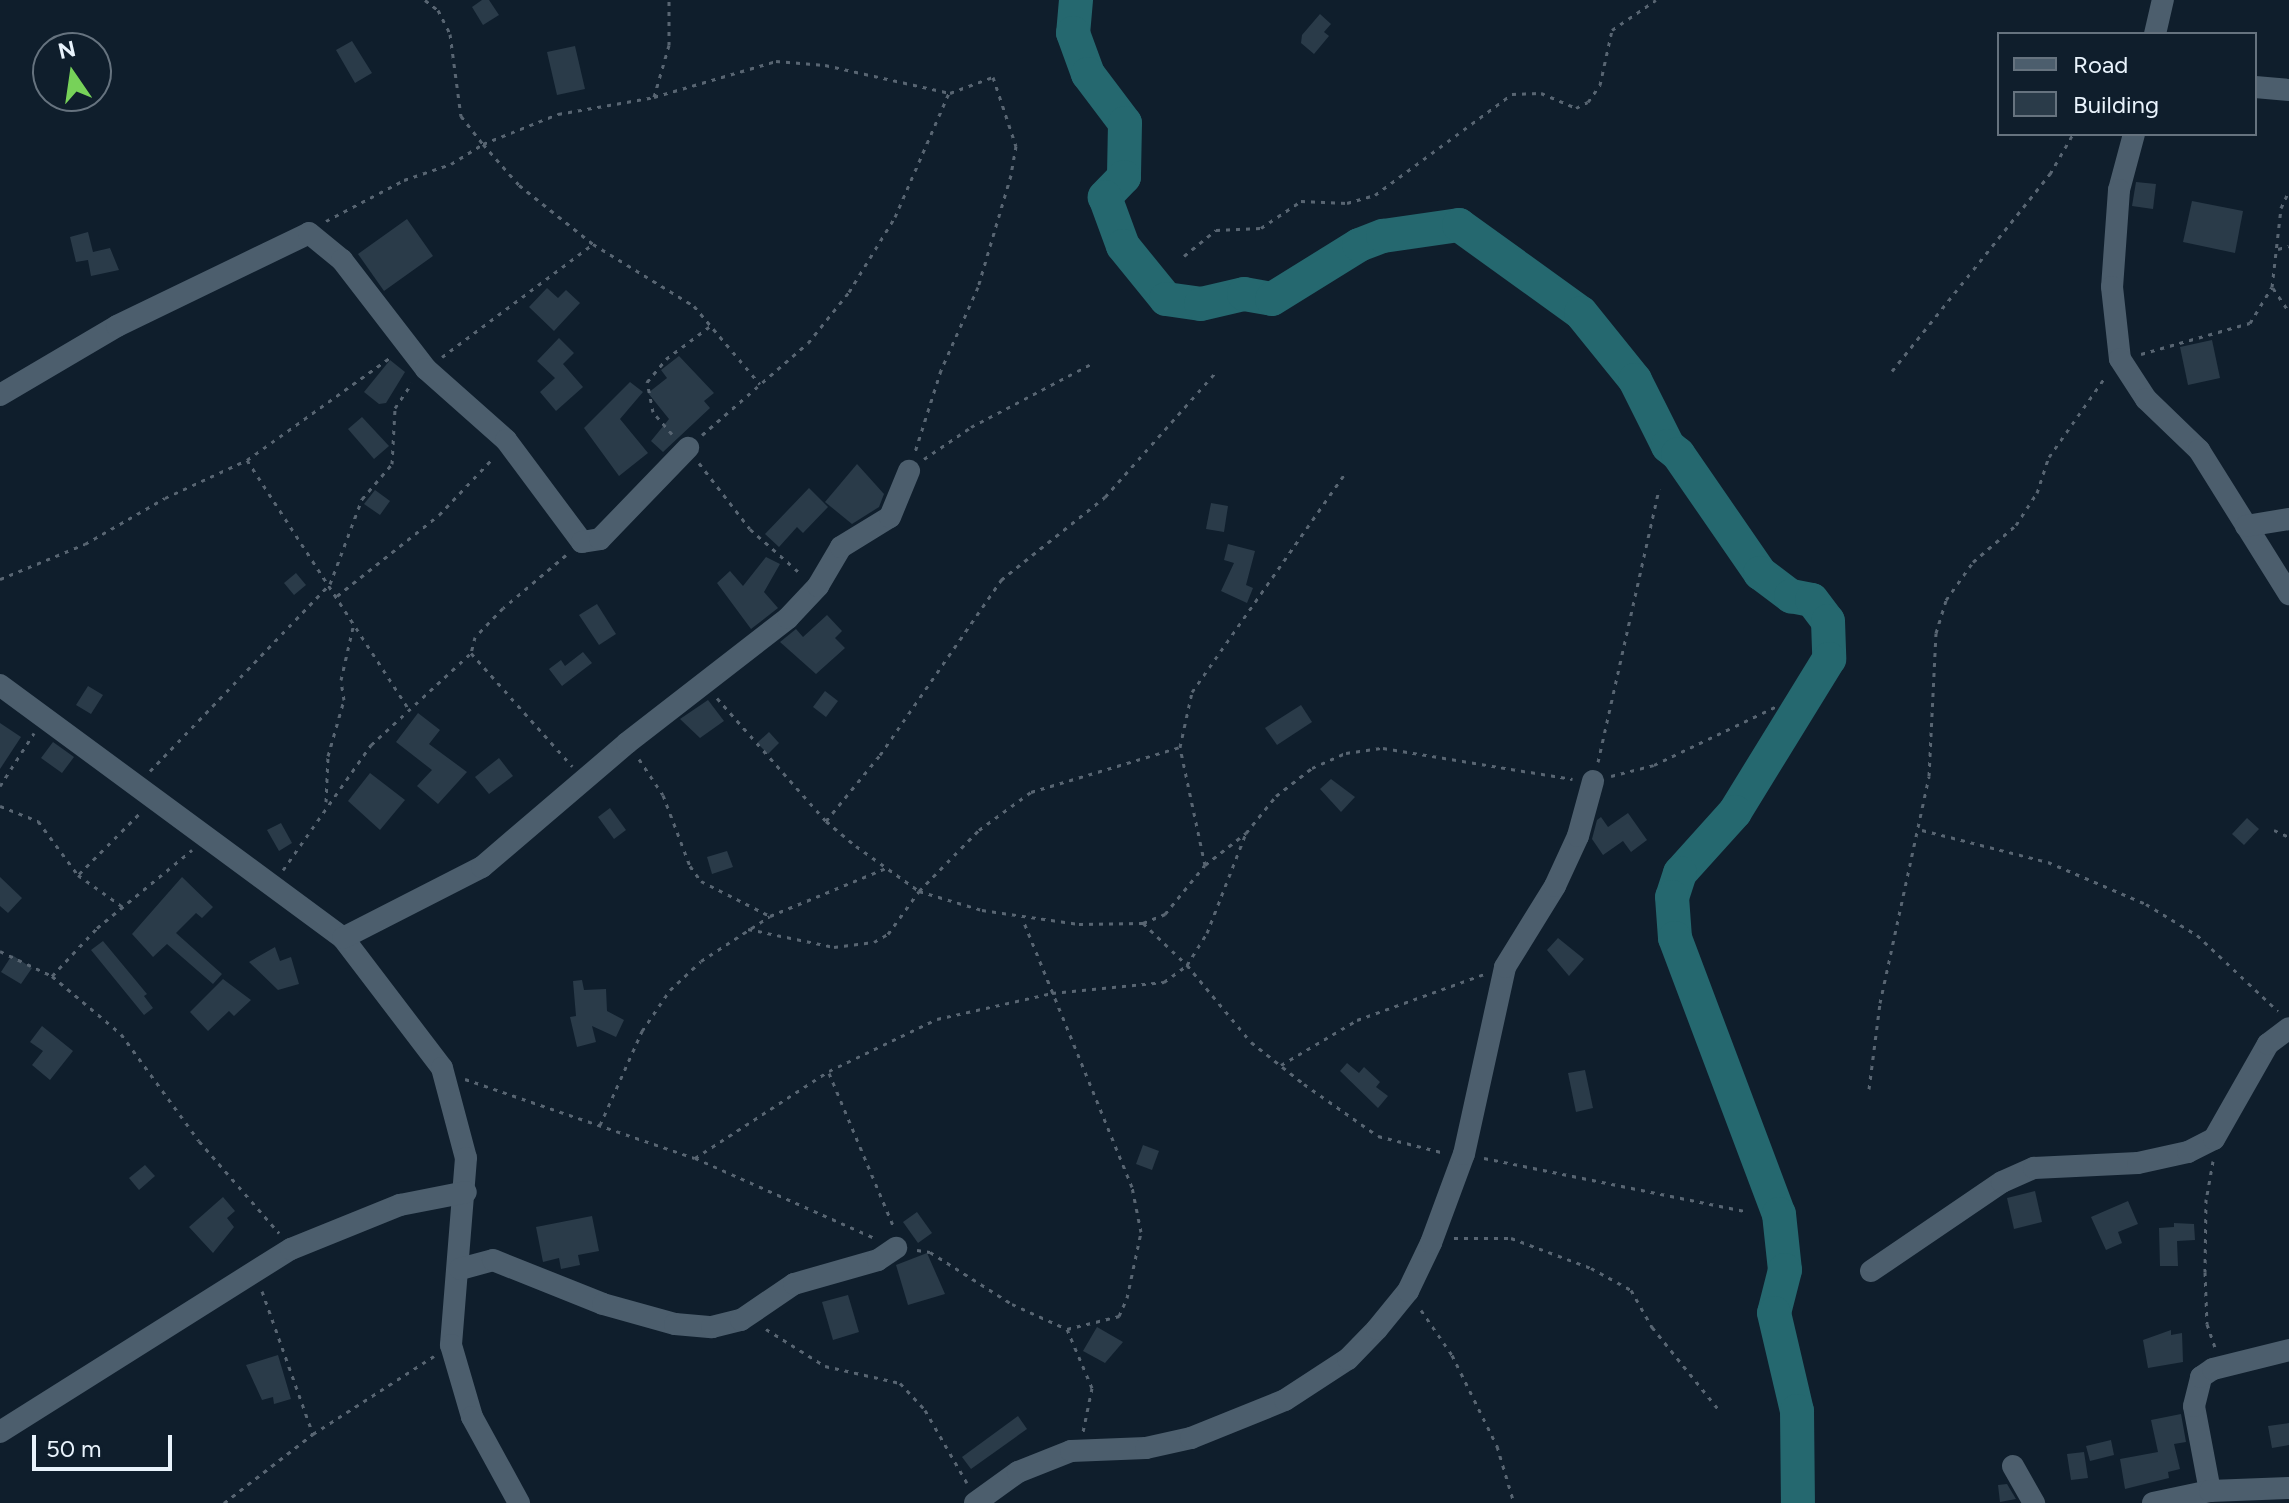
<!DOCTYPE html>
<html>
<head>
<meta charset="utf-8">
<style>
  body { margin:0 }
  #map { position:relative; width:2289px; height:1503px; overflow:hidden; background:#0f1e2c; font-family:Figtree,sans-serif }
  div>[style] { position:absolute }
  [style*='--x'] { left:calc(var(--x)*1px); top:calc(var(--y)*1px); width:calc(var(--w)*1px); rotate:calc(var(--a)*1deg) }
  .river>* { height:34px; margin:-17px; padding:0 17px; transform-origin:17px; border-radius:17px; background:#25686f }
  .building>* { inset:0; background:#2a3b49 }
  .path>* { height:3px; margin-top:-1.5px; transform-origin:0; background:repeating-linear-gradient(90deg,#586572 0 4px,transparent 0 10px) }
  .minor>* { height:22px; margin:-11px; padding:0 11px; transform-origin:11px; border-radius:11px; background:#4c5e6d }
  span { translate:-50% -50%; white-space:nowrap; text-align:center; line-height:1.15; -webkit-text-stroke:6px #0f1e2c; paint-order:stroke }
  .legend { position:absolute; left:1997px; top:32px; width:260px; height:104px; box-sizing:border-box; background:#0f1e2c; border:2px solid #66737f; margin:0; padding:10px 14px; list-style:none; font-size:24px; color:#e9f3fc }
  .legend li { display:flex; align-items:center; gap:16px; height:40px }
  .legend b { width:40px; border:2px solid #66737f }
  .north { position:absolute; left:32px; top:32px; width:80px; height:80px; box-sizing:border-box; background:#0f1e2c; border:2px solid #66737f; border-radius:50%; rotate:347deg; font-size:22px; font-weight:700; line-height:32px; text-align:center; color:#e9f3fc }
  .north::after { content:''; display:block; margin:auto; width:28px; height:36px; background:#77d259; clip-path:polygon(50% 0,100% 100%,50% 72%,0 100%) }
  .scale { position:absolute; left:32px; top:1435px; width:140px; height:36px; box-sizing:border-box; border:4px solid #e9f3fc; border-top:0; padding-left:10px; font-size:24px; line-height:28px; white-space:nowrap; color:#e9f3fc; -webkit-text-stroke:6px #0f1e2c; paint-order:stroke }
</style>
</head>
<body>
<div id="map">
  <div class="river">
    <i style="--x:1076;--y:0;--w:33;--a:95"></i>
    <i style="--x:1073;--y:33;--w:44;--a:69.9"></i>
    <i style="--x:1088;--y:74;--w:61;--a:52.9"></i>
    <i style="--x:1125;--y:123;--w:54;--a:91.1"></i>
    <i style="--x:1124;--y:177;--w:28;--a:134"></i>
    <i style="--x:1105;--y:197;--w:52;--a:69.8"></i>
    <i style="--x:1123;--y:246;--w:68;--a:50.9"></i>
    <i style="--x:1166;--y:299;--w:35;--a:8"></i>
    <i style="--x:1201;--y:304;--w:44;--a:-13.1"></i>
    <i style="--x:1244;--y:294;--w:28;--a:10"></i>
    <i style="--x:1272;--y:299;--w:102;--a:-31.8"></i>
    <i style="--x:1359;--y:245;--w:26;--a:-21"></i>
    <i style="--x:1383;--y:236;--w:77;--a:-8.2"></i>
    <i style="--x:1459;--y:225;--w:150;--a:35.8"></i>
    <i style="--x:1581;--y:313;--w:86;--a:51.1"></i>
    <i style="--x:1635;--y:380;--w:74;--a:63.4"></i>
    <i style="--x:1668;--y:446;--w:13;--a:39"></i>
    <i style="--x:1678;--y:454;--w:145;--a:55.4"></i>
    <i style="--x:1760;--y:573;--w:39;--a:37"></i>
    <i style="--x:1791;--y:596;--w:21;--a:11"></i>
    <i style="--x:1812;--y:600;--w:26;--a:53"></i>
    <i style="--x:1828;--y:621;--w:38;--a:88"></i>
    <i style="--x:1829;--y:659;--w:180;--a:121.6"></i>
    <i style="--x:1735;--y:812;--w:82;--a:132"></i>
    <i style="--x:1680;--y:873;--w:25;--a:108"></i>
    <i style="--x:1672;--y:897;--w:41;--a:85.8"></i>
    <i style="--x:1675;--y:938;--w:295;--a:69.4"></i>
    <i style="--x:1779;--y:1214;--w:56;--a:83.9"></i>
    <i style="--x:1785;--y:1270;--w:44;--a:104.3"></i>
    <i style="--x:1774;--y:1313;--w:101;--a:76.8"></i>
    <i style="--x:1797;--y:1411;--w:92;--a:89.4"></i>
  </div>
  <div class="building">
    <i style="clip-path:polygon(482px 0,489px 0,499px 15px,483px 25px,472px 7px)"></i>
    <i style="clip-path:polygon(1320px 14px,1331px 24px,1324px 32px,1329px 36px,1314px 54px,1301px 43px,1302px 35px)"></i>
    <i style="clip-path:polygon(352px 41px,372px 73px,355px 83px,336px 50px)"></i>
    <i style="clip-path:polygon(575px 46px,585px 89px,557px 95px,547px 52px)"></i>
    <i style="clip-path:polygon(2136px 182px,2156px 184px,2153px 209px,2132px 206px)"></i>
    <i style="clip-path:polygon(2192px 201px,2243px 211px,2235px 253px,2183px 242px)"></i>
    <i style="clip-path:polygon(407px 219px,433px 256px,384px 291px,358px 254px)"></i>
    <i style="clip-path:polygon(88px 232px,93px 252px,110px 248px,119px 270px,91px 276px,88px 260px,76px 262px,70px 237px)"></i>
    <i style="clip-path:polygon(547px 288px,558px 298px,566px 290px,580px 303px,554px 331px,529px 307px)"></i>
    <i style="clip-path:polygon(559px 338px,574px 353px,563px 364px,583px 387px,556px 411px,540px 392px,555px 378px,537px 361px)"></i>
    <i style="clip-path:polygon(2212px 340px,2220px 378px,2188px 385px,2180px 347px)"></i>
    <i style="clip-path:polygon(679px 356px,714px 393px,704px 401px,710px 408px,663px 452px,651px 441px,669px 419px,648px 393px,667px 378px,661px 370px)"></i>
    <i style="clip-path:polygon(390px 360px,405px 372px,386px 403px,379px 404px,364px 392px)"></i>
    <i style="clip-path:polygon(630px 382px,643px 392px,620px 419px,648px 453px,619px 476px,584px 428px)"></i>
    <i style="clip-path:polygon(362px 417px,389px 446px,374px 459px,348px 429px)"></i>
    <i style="clip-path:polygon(857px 464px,884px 494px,879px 507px,852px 524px,825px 502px)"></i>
    <i style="clip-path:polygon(809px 488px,828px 507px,803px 533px,797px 527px,779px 547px,765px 534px)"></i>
    <i style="clip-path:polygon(375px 490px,390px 501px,380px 515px,364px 504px)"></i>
    <i style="clip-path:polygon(1211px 503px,1228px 506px,1224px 532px,1206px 529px)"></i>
    <i style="clip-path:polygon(1228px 544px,1255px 551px,1246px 585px,1253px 588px,1247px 603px,1221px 591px,1234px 563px,1224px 560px)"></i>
    <i style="clip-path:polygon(766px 557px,780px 564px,764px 592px,778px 608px,751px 629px,717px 583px,730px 571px,743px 586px)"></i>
    <i style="clip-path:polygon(296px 573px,306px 585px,294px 595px,284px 583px)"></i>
    <i style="clip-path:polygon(597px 604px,616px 634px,599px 645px,579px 615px)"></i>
    <i style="clip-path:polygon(827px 615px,842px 631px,835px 638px,845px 648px,816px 674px,780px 642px,796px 629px,803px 637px)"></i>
    <i style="clip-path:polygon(583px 652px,592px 663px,562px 686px,549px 669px,561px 660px,565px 666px)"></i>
    <i style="clip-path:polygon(88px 686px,103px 695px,91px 714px,76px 705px)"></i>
    <i style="clip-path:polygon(825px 691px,838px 701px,826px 717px,813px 707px)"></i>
    <i style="clip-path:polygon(708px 700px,724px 721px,700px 738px,680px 719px)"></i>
    <i style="clip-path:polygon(1301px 705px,1312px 722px,1277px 745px,1265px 728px)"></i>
    <i style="clip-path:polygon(418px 713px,440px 730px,429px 744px,467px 772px,438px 804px,417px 786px,432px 770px,396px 742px)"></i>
    <i style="clip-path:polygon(0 723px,21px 737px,0 769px)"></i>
    <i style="clip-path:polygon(769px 732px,779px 743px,768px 754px,757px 743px)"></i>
    <i style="clip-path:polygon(53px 742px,74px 757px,62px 773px,41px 758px)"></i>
    <i style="clip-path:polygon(499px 758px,513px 776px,489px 794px,475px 777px)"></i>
    <i style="clip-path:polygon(370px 773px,405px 800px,380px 830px,348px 801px)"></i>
    <i style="clip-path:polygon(1331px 779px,1355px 797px,1341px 812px,1320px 789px)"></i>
    <i style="clip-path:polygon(610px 808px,626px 830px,614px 839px,598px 817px)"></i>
    <i style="clip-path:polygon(1628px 813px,1647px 840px,1631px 852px,1623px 841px,1603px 855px,1592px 839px,1597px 820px,1601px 817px,1608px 827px)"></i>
    <i style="clip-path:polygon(2247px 818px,2259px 829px,2244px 845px,2232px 834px)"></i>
    <i style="clip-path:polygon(281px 823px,292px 843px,279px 851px,267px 830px)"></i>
    <i style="clip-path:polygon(727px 851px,733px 867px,712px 874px,707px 857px)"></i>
    <i style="clip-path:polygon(0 877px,22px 898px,8px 913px,0 906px)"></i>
    <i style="clip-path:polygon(182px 877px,213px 907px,202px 918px,196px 913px,176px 933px,222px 974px,213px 984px,167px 944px,153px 957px,132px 934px)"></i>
    <i style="clip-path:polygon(1558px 938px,1584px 959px,1569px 976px,1547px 950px)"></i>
    <i style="clip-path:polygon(103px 941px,147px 994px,144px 996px,153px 1008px,144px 1015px,91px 950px)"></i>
    <i style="clip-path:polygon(275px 947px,280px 961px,291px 957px,299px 984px,278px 990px,249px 962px)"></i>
    <i style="clip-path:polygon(12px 955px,32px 968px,21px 984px,1px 972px)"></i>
    <i style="clip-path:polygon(223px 979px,251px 1000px,234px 1016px,229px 1011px,208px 1031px,190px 1012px)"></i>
    <i style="clip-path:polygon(582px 980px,584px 990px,606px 989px,607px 1011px,624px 1020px,616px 1037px,592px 1026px,596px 1042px,577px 1047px,570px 1017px,576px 1016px,573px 981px)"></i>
    <i style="clip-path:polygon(42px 1026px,73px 1051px,50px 1080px,32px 1065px,43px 1051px,30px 1042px)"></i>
    <i style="clip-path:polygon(1347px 1063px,1359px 1073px,1364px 1067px,1380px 1082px,1376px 1087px,1388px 1096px,1378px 1108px,1340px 1071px)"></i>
    <i style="clip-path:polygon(1585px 1070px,1593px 1108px,1576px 1112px,1568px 1073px)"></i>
    <i style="clip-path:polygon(1143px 1145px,1159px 1151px,1152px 1170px,1136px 1164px)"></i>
    <i style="clip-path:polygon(145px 1165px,155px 1176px,139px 1190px,129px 1178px)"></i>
    <i style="clip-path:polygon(2035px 1191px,2042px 1222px,2014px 1229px,2007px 1198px)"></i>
    <i style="clip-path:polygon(223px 1197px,235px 1211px,227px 1218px,234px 1227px,213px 1253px,189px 1227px)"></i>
    <i style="clip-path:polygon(2128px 1201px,2138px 1224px,2118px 1232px,2122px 1243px,2106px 1250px,2091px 1217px)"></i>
    <i style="clip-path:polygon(917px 1212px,932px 1233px,918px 1243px,903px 1222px)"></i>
    <i style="clip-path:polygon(592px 1216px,599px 1251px,578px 1255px,580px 1265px,561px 1269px,559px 1258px,543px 1262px,536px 1227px)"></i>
    <i style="clip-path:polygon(2174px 1223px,2194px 1224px,2195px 1240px,2177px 1241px,2178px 1266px,2160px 1266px,2159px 1228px,2174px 1227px)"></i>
    <i style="clip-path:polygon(927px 1253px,945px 1294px,908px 1305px,896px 1265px)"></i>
    <i style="clip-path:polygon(848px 1295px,859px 1332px,833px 1340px,822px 1302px)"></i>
    <i style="clip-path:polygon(1097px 1327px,1123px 1342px,1105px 1363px,1083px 1351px)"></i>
    <i style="clip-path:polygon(2171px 1330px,2171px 1335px,2182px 1333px,2183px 1362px,2148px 1368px,2143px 1340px)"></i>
    <i style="clip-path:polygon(278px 1355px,291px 1399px,274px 1404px,273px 1397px,262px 1400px,246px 1365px)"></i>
    <i style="clip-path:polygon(2181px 1414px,2186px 1442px,2174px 1444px,2180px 1469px,2168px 1472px,2169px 1478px,2125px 1489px,2120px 1459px,2158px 1452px,2151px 1420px)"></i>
    <i style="clip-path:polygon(1018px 1416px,1027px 1429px,971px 1469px,962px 1457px)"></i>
    <i style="clip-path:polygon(2289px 1423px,2289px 1445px,2272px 1448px,2268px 1426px)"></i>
    <i style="clip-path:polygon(2111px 1440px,2114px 1455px,2090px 1461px,2086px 1446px)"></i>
    <i style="clip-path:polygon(2084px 1452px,2088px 1478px,2071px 1480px,2067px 1454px)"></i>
    <i style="clip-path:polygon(2007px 1484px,2016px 1499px,2000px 1502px,1998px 1485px)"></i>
  </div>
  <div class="path">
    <i style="--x:425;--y:0;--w:16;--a:38"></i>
    <i style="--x:438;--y:10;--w:27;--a:63"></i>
    <i style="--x:450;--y:34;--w:83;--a:82.4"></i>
    <i style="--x:461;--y:116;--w:36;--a:52"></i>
    <i style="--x:483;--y:144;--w:55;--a:48.7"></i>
    <i style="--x:519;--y:185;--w:95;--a:38.6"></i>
    <i style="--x:593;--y:244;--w:119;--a:31.5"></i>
    <i style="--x:694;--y:306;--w:102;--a:49.8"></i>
    <i style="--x:654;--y:97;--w:54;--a:-73.9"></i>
    <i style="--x:669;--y:45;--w:45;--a:-90"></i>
    <i style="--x:326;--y:221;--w:88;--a:-27.7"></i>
    <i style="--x:404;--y:180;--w:50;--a:-18.8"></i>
    <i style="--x:451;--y:164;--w:38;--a:-32"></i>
    <i style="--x:483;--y:144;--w:81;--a:-21.8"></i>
    <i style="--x:558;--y:114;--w:97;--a:-10"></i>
    <i style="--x:654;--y:97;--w:127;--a:-16.4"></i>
    <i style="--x:776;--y:61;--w:49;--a:4.7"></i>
    <i style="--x:825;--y:65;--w:128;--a:12.6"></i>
    <i style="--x:950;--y:93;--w:46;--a:-20.4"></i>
    <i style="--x:993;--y:77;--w:73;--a:71.6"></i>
    <i style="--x:1016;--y:146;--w:29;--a:100"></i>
    <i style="--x:1011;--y:175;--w:117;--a:106.4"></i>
    <i style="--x:978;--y:287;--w:91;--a:114"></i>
    <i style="--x:941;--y:370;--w:86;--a:107.6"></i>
    <i style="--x:2278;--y:249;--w:11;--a:-15"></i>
    <i style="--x:1184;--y:256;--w:41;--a:-39.1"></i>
    <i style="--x:1216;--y:230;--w:45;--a:-2.5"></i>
    <i style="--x:1261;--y:228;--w:48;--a:-34"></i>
    <i style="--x:1301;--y:201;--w:46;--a:2.5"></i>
    <i style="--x:1347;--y:203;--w:29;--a:-16"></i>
    <i style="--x:1375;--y:195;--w:170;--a:-36.4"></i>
    <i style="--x:1512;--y:94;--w:29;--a:-2"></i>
    <i style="--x:1541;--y:93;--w:38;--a:23"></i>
    <i style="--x:1576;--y:108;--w:13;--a:-27"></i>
    <i style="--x:1588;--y:102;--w:21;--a:-55"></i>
    <i style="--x:1600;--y:85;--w:56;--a:-77.7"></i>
    <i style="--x:1612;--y:30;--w:53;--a:-34.3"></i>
    <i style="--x:2273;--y:288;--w:29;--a:56"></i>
    <i style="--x:2141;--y:354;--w:113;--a:-15.9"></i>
    <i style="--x:2250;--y:323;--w:42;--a:-58.6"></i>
    <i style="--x:2272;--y:287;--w:80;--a:-83.5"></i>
    <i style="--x:2281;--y:208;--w:19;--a:-65"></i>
    <i style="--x:442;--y:357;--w:189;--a:-36.8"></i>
    <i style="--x:1892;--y:371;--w:253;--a:-51.3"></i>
    <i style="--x:2050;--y:174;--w:46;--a:-60.1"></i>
    <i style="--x:672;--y:434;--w:29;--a:-131"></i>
    <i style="--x:653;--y:412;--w:31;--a:-101"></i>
    <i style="--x:647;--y:382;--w:30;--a:-50"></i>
    <i style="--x:666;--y:359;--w:54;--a:-36.7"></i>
    <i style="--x:702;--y:435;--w:140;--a:-41"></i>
    <i style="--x:808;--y:343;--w:65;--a:-51.2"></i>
    <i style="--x:849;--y:292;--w:88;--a:-58.5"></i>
    <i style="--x:895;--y:217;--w:135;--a:-66.5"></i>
    <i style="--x:924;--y:459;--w:57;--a:-34.2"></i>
    <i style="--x:971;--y:427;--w:136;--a:-27.7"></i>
    <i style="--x:247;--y:460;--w:296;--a:57"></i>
    <i style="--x:699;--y:463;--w:83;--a:52.3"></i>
    <i style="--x:750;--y:529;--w:69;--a:41.5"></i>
    <i style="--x:566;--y:555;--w:82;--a:139.9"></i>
    <i style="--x:503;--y:608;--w:40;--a:134"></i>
    <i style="--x:475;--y:637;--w:16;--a:104"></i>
    <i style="--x:471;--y:653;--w:152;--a:48.2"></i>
    <i style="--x:0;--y:579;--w:92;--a:-22.4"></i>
    <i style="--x:85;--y:544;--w:92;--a:-29.9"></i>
    <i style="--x:165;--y:498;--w:90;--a:-24.9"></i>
    <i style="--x:247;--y:460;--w:177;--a:-35.6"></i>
    <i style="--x:337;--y:596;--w:130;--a:-38.5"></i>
    <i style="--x:439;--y:515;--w:79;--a:-46.5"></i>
    <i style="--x:717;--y:698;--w:164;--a:48.5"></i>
    <i style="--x:826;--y:821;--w:39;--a:40"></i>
    <i style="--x:856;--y:846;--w:77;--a:35.5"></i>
    <i style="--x:919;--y:891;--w:66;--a:16.8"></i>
    <i style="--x:982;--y:910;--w:98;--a:8.2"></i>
    <i style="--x:1079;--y:924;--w:64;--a:-0.9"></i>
    <i style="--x:1143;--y:923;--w:24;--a:-22"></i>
    <i style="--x:1165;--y:914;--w:63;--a:-50.8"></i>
    <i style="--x:1205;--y:865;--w:52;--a:-38"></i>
    <i style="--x:639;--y:759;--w:43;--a:56.3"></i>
    <i style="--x:663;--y:795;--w:76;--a:69.2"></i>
    <i style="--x:690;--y:866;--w:19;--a:54"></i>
    <i style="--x:701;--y:881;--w:77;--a:26.9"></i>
    <i style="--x:1598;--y:762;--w:280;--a:-77.4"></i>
    <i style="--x:150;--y:771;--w:260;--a:-46.1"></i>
    <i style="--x:330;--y:584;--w:91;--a:-69.4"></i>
    <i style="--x:362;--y:499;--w:46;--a:-49.4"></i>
    <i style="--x:392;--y:464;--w:56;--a:-86.9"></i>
    <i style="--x:395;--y:408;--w:30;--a:-56"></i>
    <i style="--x:1611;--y:776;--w:44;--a:-14.3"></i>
    <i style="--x:1654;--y:765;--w:139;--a:-25.6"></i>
    <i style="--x:0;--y:786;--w:63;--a:-57.3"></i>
    <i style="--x:326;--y:802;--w:46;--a:-87.5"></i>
    <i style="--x:328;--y:756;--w:58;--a:-74.1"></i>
    <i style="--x:344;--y:700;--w:20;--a:-99"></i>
    <i style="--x:341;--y:680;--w:58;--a:-77.2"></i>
    <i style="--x:0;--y:806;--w:41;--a:21.5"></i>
    <i style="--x:38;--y:821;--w:67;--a:53.5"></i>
    <i style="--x:78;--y:875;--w:55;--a:35.4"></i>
    <i style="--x:826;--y:821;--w:85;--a:-50.7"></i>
    <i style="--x:880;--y:755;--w:213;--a:-55.3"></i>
    <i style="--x:1001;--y:580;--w:133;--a:-38.6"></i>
    <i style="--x:1105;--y:497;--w:169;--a:-48.4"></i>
    <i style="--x:1922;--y:830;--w:130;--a:14.3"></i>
    <i style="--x:2048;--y:862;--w:107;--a:23.2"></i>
    <i style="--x:2146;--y:904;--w:60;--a:31.3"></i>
    <i style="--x:2197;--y:935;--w:111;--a:43.2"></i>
    <i style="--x:2274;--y:830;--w:17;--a:25"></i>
    <i style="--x:1205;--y:865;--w:121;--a:-102"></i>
    <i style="--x:1180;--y:747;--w:56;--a:-77.7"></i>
    <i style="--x:1192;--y:692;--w:265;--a:-55"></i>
    <i style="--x:283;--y:870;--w:153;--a:-54.9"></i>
    <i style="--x:371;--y:745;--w:136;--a:-42.6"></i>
    <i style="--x:79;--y:874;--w:85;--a:-45"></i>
    <i style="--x:1143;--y:923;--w:61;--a:43.7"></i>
    <i style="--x:1187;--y:965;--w:100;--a:50.3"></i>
    <i style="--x:1251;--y:1042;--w:68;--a:38.4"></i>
    <i style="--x:1304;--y:1084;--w:90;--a:35.1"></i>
    <i style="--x:1378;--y:1136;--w:69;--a:14.2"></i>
    <i style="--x:748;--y:929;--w:88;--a:11.8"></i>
    <i style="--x:834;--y:947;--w:40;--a:-7.1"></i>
    <i style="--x:874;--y:942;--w:16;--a:-30"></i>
    <i style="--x:888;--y:934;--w:53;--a:-54.2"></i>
    <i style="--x:919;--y:891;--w:86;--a:-45.5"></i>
    <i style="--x:979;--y:830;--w:64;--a:-36.2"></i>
    <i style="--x:1031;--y:792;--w:156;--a:-16.8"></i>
    <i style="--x:0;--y:951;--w:58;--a:25.7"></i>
    <i style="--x:52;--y:976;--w:90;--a:40"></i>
    <i style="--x:121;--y:1034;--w:132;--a:53.9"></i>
    <i style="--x:199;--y:1141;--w:122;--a:49"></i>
    <i style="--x:52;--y:976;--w:66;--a:-46.8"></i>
    <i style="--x:97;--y:928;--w:123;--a:-39.4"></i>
    <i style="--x:1281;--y:1065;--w:88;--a:-30.6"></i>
    <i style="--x:1357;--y:1020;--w:135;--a:-19.9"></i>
    <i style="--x:829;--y:1073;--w:168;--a:67.2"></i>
    <i style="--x:465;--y:1079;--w:243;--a:19"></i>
    <i style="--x:695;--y:1158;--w:197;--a:24"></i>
    <i style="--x:1869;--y:1089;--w:87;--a:-82.7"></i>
    <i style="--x:1880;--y:1003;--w:232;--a:-77.8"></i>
    <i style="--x:1929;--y:776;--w:143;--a:-87.2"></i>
    <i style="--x:1936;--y:633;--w:34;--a:-73"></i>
    <i style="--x:1946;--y:600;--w:47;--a:-54.6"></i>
    <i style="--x:1973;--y:562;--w:57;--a:-40.7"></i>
    <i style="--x:2016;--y:525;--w:38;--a:-57"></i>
    <i style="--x:2037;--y:493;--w:38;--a:-72"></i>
    <i style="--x:2049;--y:457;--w:99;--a:-54.9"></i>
    <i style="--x:600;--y:1125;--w:103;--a:-65.9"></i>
    <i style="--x:642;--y:1031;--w:50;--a:-55.7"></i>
    <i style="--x:670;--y:990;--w:42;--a:-43.1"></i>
    <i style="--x:701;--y:961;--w:82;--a:-33.1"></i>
    <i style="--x:770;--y:916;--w:126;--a:-22.5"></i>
    <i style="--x:695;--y:1158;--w:160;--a:-33"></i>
    <i style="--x:829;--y:1071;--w:120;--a:-25.7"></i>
    <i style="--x:937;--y:1019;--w:118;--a:-12.7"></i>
    <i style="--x:1052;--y:993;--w:113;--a:-5.6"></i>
    <i style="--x:1164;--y:982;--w:29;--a:-36"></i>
    <i style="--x:1187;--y:965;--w:38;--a:-58"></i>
    <i style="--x:1207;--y:933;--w:107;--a:-68.7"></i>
    <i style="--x:1246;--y:833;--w:48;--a:-51"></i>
    <i style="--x:1276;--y:796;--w:46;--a:-37.9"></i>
    <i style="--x:1312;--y:768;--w:37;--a:-24"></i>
    <i style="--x:1346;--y:753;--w:37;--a:-8"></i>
    <i style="--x:1383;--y:748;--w:192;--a:9.3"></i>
    <i style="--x:1484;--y:1158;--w:266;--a:11.5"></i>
    <i style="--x:2213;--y:1161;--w:39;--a:100"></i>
    <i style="--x:2206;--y:1199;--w:73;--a:90.8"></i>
    <i style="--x:2205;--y:1272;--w:52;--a:87.8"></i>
    <i style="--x:2207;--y:1324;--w:24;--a:71"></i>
    <i style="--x:1454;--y:1238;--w:57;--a:0"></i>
    <i style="--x:1511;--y:1238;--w:85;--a:20.6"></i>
    <i style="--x:1591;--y:1268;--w:46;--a:28.8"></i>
    <i style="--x:1631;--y:1290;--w:43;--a:60.4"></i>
    <i style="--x:1652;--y:1327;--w:107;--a:51.1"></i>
    <i style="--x:917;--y:1250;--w:13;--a:9"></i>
    <i style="--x:930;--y:1252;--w:97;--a:32.4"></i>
    <i style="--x:1012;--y:1304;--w:60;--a:24.4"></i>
    <i style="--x:1067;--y:1329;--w:54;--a:-14"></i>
    <i style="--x:1119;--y:1316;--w:20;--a:-66"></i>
    <i style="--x:1127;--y:1298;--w:67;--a:-78"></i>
    <i style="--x:1141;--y:1232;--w:46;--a:-101.3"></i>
    <i style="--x:1132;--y:1187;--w:288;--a:-112.2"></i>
    <i style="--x:262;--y:1291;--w:152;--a:70.4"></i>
    <i style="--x:1421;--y:1310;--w:55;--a:55.4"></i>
    <i style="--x:1452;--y:1355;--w:102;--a:63.7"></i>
    <i style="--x:1497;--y:1446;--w:59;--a:73.4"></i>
    <i style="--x:766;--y:1329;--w:70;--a:32.1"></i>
    <i style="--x:825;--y:1366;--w:77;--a:12.8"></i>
    <i style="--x:900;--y:1383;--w:37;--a:47"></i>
    <i style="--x:925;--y:1410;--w:84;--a:60.1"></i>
    <i style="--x:1067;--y:1329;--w:64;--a:67"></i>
    <i style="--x:1092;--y:1388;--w:45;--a:101.6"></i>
    <i style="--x:224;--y:1503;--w:113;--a:-37.8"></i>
    <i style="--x:313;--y:1434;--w:144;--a:-32.8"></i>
  </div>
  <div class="minor">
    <i style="--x:2155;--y:34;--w:35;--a:-77"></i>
    <i style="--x:2255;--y:87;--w:34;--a:5"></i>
    <i style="--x:2134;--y:134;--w:58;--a:105"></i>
    <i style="--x:2119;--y:190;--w:97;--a:94.1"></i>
    <i style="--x:2112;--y:287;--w:72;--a:83.7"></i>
    <i style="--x:2120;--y:359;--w:48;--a:57"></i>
    <i style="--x:2146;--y:399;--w:74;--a:43.9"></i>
    <i style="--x:2199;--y:450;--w:170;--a:58"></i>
    <i style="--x:0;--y:395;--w:136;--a:-30.5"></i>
    <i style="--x:117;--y:326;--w:213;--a:-25.8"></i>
    <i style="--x:309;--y:233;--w:43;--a:39.3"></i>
    <i style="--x:342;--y:260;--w:138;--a:52.4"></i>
    <i style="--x:426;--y:369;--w:107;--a:41.6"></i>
    <i style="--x:506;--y:440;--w:127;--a:53.3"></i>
    <i style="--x:582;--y:542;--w:18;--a:-9"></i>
    <i style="--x:600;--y:539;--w:127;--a:-46"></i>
    <i style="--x:2246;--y:526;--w:44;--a:-9.2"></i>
    <i style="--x:0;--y:685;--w:426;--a:36.4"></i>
    <i style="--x:343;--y:938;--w:163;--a:52.7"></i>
    <i style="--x:442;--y:1068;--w:93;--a:75.1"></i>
    <i style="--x:466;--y:1158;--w:188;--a:94.6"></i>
    <i style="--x:451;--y:1345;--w:75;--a:73.7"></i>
    <i style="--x:472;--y:1417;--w:98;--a:61.3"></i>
    <i style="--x:343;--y:938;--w:156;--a:-27.1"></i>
    <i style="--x:482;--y:867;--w:191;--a:-40.5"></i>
    <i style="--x:627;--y:743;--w:204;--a:-37.8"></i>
    <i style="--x:788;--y:618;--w:44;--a:-46.8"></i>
    <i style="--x:818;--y:586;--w:45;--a:-59.5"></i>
    <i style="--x:841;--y:547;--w:57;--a:-31.5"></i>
    <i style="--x:890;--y:517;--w:50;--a:-67.6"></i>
    <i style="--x:460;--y:1269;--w:34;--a:-15"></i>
    <i style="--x:493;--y:1260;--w:118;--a:21.8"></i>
    <i style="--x:603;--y:1304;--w:75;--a:15.5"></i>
    <i style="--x:675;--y:1324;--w:37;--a:5"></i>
    <i style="--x:712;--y:1327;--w:30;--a:-14"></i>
    <i style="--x:741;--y:1320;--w:64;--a:-34.2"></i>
    <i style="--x:794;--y:1284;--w:87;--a:-15.9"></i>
    <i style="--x:878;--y:1260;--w:22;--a:-34"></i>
    <i style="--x:1871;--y:1271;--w:158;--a:-34.2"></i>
    <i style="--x:2002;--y:1182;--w:35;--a:-24"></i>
    <i style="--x:2034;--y:1168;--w:104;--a:-2.8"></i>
    <i style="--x:2138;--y:1163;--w:51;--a:-12.4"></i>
    <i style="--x:2188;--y:1152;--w:29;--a:-27"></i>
    <i style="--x:2214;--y:1139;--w:109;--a:-60.4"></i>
    <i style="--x:2268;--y:1044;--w:26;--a:-37"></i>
    <i style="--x:0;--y:1432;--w:344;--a:-32.2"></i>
    <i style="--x:291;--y:1249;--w:118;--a:-22"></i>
    <i style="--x:400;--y:1205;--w:67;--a:-11.1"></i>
    <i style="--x:2013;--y:1466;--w:43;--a:60.4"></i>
    <i style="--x:2210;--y:1491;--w:86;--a:-100.7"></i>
    <i style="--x:2194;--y:1406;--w:30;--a:-76"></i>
    <i style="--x:2201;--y:1377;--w:14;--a:-34"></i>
    <i style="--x:2213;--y:1369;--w:78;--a:-14"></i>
    <i style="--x:975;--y:1503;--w:53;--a:-35.8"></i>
    <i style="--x:1018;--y:1472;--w:57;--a:-21.6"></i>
    <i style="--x:1071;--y:1451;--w:75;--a:-2.3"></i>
    <i style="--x:1146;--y:1448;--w:46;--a:-12.5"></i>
    <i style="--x:1191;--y:1438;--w:101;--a:-22"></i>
    <i style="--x:1285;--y:1400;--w:75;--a:-33.1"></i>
    <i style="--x:1348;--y:1359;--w:42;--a:-46"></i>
    <i style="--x:1377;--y:1329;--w:49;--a:-50.8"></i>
    <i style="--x:1408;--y:1291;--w:53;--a:-64.4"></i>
    <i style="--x:1431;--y:1243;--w:95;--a:-69.7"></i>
    <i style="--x:1464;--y:1154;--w:191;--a:-77.6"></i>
    <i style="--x:1505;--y:967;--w:95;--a:-58.3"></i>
    <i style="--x:1555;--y:886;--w:55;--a:-65.3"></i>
    <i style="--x:1578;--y:836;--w:57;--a:-74.7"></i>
    <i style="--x:2153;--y:1503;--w:58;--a:-11.9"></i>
    <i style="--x:2210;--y:1491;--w:79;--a:-2.2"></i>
  </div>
  <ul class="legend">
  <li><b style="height:10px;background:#4c5e6d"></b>Road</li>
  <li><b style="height:22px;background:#2a3b49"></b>Building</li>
  </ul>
  <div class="north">N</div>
  <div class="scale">50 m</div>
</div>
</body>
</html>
